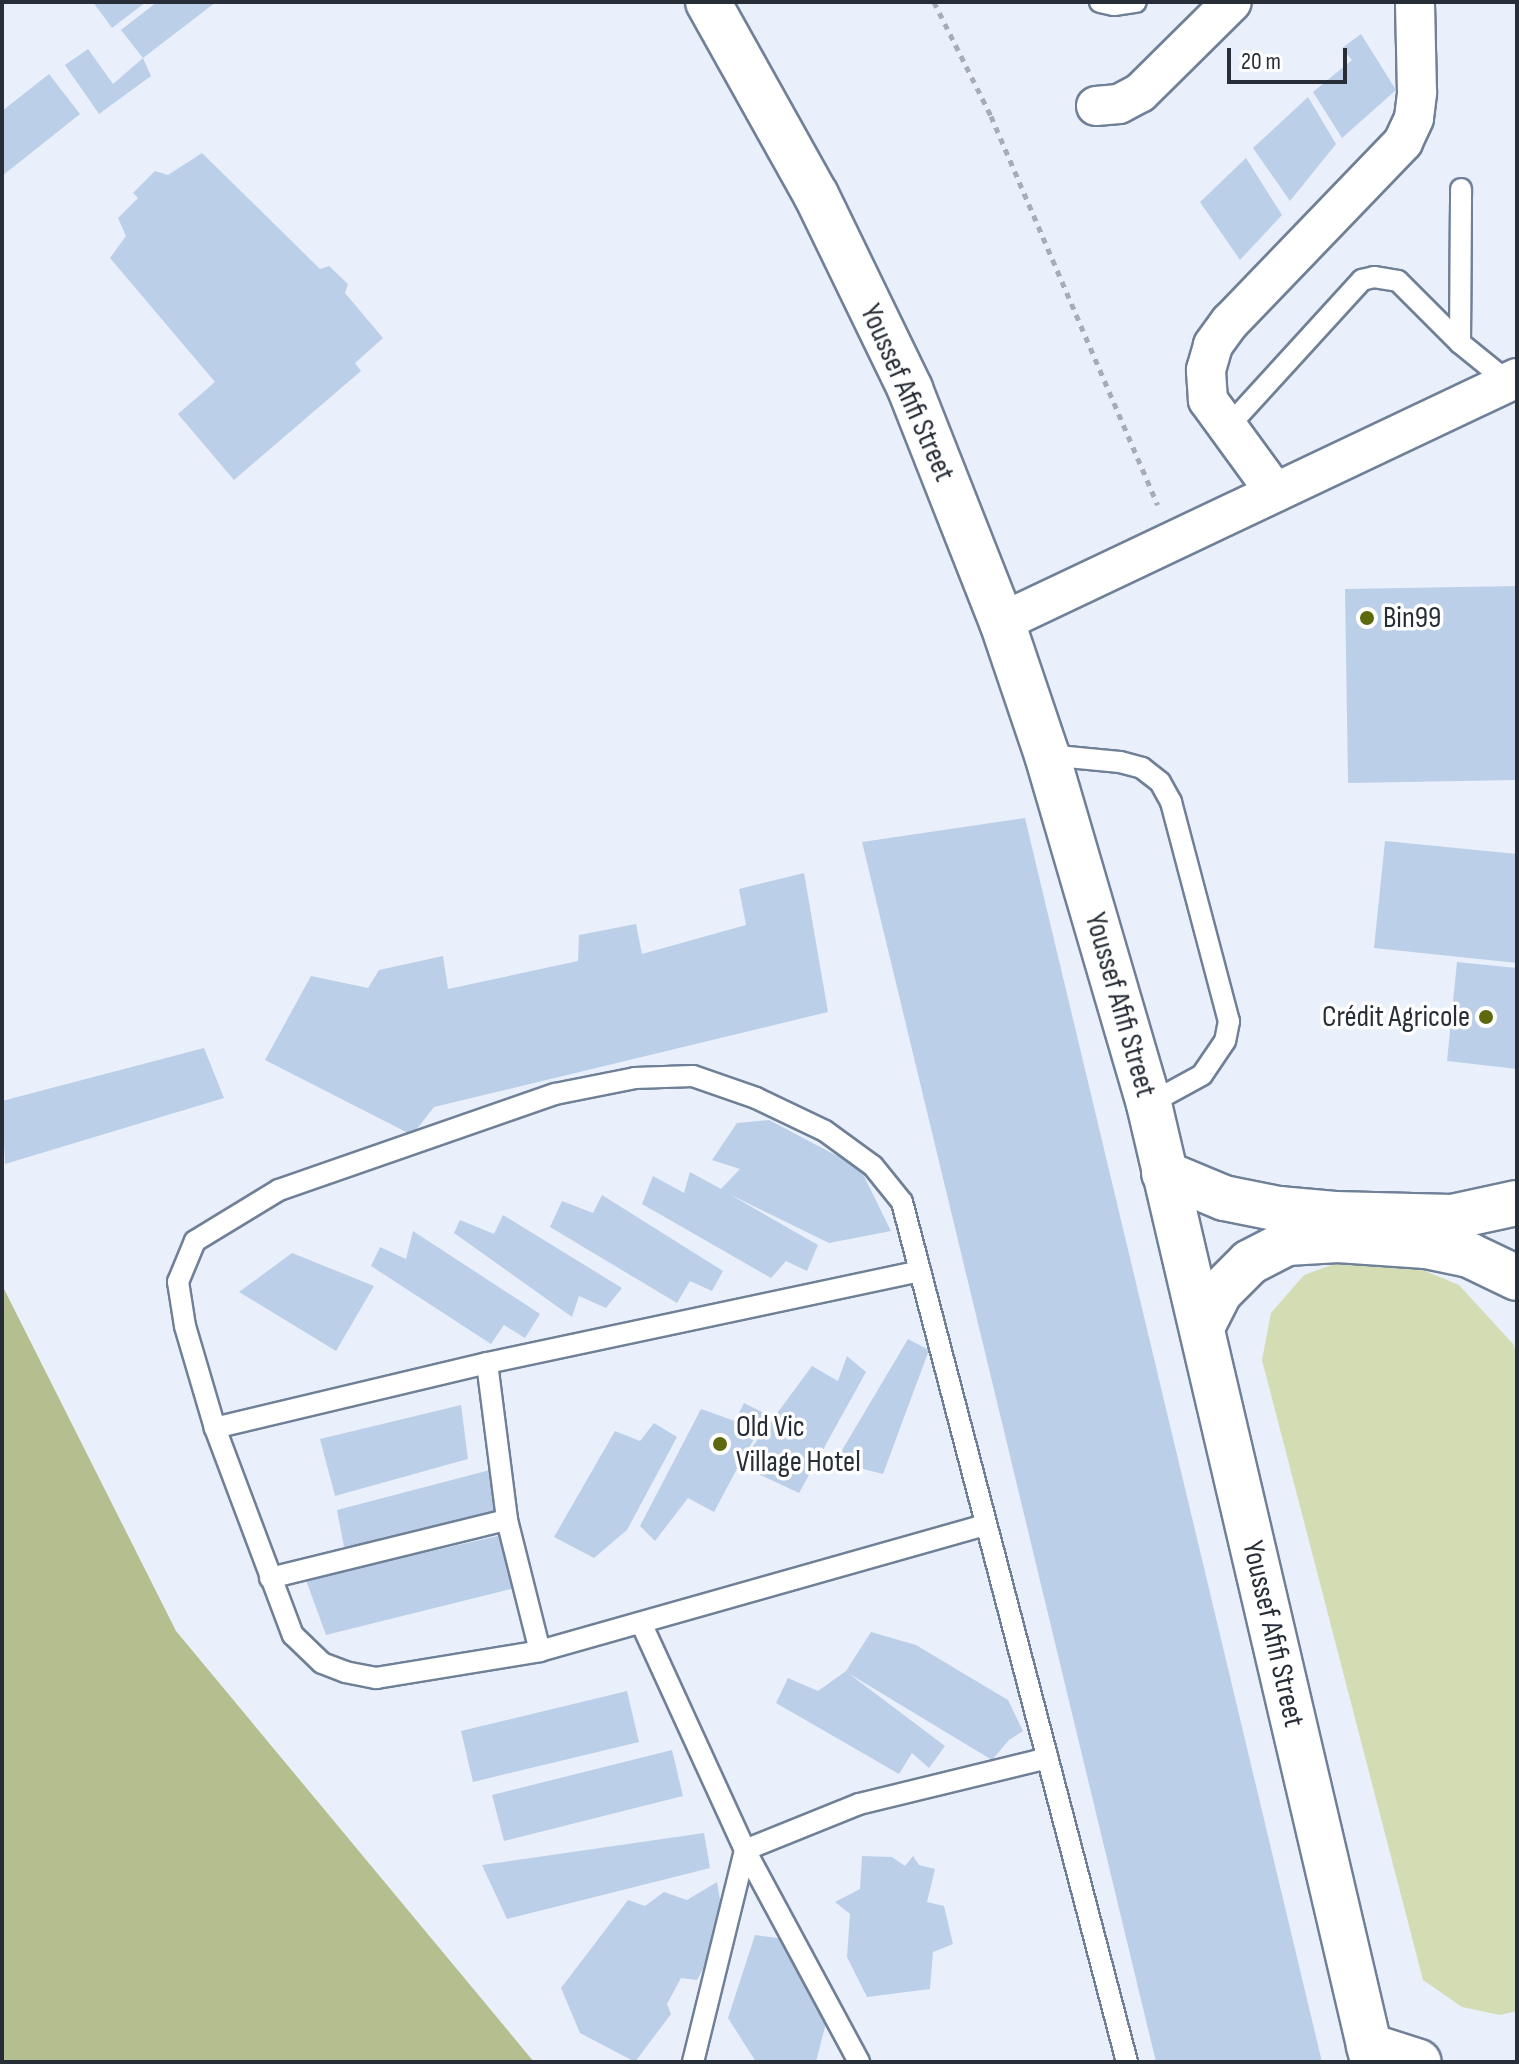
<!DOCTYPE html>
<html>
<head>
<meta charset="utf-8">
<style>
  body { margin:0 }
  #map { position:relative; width:1519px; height:2064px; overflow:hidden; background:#e9f0fb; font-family:"Sofia Sans Condensed",sans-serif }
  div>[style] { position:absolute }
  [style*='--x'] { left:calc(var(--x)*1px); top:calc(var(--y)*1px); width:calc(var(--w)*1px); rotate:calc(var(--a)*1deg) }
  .green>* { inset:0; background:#d4dcb4 }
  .water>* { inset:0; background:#b4be8e }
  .building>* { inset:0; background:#bccfe8 }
  .path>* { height:5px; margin-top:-2.5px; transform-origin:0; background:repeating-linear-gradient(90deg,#a6adb7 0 6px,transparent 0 12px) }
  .roads { filter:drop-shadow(2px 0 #6f8097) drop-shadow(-2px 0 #6f8097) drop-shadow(0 2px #6f8097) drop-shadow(0 -2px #6f8097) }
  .service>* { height:20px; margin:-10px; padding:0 10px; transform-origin:10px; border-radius:10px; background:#fff }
  .minor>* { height:38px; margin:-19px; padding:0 19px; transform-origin:19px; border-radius:19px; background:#fff }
  .tertiary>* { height:44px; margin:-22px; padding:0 22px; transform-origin:22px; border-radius:22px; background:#fff }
  .dots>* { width:22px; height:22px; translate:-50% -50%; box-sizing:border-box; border:4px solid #fff; border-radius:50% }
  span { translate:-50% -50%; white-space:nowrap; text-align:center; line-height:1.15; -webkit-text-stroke:7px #fff; paint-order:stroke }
  .street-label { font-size:30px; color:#272e37 }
  .poi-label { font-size:30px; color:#272e37 }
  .left { translate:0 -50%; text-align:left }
  .right { translate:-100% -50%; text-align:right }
  .frame { position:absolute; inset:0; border:4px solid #272e37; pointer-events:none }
  .scale { position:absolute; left:1227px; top:48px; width:120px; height:36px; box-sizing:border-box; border:4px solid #272e37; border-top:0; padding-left:10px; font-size:24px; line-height:28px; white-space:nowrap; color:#272e37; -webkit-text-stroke:6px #fff; paint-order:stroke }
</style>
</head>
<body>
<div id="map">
  <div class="green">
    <i style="clip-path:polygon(1375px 1262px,1418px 1268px,1459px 1285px,1514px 1345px,1517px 1363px,1517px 2011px,1500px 2015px,1462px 2007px,1423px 1980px,1262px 1360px,1271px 1313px,1304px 1275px,1337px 1263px)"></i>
  </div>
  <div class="water">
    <i style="clip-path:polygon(2px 1285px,176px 1631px,534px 2062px,2px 2062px)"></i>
  </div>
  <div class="building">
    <i style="clip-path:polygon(93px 2px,146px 2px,112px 28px)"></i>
    <i style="clip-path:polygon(157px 2px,216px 2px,143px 58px,121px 30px)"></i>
    <i style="clip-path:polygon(1361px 34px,1396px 90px,1342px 138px,1313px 92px,1352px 60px,1342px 48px)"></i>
    <i style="clip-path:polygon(88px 49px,113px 84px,143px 58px,151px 76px,99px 114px,65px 65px)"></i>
    <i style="clip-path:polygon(49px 74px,80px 114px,2px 176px,2px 111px)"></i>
    <i style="clip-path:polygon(1308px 97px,1336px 144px,1290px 201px,1253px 148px)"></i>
    <i style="clip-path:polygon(202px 153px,320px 269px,329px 266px,348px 284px,345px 293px,383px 338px,355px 363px,361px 371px,234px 480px,178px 414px,215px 382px,110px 258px,126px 236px,118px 218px,138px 198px,133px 193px,155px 171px,168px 175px)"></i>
    <i style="clip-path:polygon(1246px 158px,1282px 215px,1240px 260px,1200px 202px)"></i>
    <i style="clip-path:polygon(1517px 586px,1517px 780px,1348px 783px,1345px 589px)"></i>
    <i style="clip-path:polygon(1025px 818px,1322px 2062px,1156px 2062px,862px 842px)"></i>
    <i style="clip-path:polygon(1385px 841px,1517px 854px,1517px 963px,1374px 948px)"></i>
    <i style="clip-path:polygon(804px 873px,828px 1012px,434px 1107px,412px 1135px,265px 1060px,311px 976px,368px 988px,379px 970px,443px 956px,448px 989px,578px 961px,579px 935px,636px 924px,642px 954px,746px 925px,739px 889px)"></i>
    <i style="clip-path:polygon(1457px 962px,1517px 968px,1517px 1069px,1447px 1061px)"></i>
    <i style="clip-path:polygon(204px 1048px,224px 1098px,5px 1164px,2px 1101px)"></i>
    <i style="clip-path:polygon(769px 1120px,860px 1168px,891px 1231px,829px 1243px,729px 1194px,818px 1245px,807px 1271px,786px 1261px,771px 1278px,642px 1204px,653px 1176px,684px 1193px,690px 1172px,721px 1189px,740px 1169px,712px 1160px,737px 1123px)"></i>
    <i style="clip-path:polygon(602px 1195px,723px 1271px,712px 1291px,690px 1281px,677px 1303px,550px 1227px,562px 1201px,593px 1213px)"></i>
    <i style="clip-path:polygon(503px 1215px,622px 1288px,606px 1308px,579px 1296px,572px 1317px,454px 1233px,460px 1220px,494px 1234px)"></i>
    <i style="clip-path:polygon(413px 1231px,540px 1314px,525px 1338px,504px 1325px,491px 1344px,371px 1266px,380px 1247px,406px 1259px)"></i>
    <i style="clip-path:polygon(292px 1253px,374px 1286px,336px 1351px,239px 1292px)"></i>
    <i style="clip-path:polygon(908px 1339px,929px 1350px,883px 1474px,835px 1462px)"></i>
    <i style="clip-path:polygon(847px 1356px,866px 1372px,799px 1493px,739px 1465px,714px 1512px,688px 1498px,655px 1541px,640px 1526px,701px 1409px,735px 1421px,744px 1403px,768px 1415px,739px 1465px,812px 1366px,838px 1381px)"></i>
    <i style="clip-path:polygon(461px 1405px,468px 1459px,335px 1496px,320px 1439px)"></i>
    <i style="clip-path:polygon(654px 1423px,677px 1437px,627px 1530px,594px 1558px,554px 1537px,615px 1431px,640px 1441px)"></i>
    <i style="clip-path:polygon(490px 1470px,499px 1512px,345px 1552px,337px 1510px)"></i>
    <i style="clip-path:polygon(502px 1535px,515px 1588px,326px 1635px,306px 1580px)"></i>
    <i style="clip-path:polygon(871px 1632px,916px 1645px,1008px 1700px,1023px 1731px,1009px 1740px,992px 1760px,848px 1673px,945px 1746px,929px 1768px,912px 1753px,899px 1774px,776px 1703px,788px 1678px,818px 1691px,846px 1671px)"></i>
    <i style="clip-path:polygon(627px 1691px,639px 1742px,473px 1782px,461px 1731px)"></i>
    <i style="clip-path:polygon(672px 1750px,683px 1796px,504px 1841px,492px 1795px)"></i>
    <i style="clip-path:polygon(704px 1833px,710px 1868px,507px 1919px,482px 1865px)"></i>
    <i style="clip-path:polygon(862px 1856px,892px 1857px,905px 1866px,913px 1856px,919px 1865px,935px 1869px,927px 1902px,944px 1906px,953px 1944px,933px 1952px,930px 1989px,867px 1997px,847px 1957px,850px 1914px,835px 1902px,860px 1889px)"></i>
    <i style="clip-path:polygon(717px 1882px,725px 1928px,697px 1980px,681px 1978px,667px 2004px,671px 2014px,635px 2062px,580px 2033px,561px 1988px,628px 1900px,645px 1906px,664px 1892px,687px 1900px)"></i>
    <i style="clip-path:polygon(755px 1935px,794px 1940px,814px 1949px,807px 1978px,834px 1991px,816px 2062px,756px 2062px,728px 2018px)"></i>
  </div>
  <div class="path">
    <i style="--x:934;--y:2;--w:127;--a:63.4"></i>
    <i style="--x:991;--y:116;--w:423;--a:66.8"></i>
  </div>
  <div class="roads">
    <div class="service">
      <i style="--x:1100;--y:2;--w:14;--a:12"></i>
      <i style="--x:1114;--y:5;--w:22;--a:-8"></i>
      <i style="--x:1460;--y:343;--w:154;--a:-89.6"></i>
      <i style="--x:1226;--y:429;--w:202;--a:-47.6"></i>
      <i style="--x:1362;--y:280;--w:12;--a:-14"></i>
      <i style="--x:1374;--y:277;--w:24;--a:9"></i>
      <i style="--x:1398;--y:281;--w:88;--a:45"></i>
      <i style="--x:1460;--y:343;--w:62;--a:39.1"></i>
      <i style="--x:1047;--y:755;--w:73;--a:5.5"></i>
      <i style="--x:1120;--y:762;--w:23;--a:15"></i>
      <i style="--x:1142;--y:768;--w:23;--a:38"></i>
      <i style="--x:1160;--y:782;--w:23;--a:61"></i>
      <i style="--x:1171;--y:802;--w:227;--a:75.2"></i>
      <i style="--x:1229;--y:1021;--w:20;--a:101"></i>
      <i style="--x:1225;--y:1041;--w:41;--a:124.1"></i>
      <i style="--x:1202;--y:1075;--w:60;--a:151.3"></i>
      <i style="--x:920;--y:1271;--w:443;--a:168"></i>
      <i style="--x:487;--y:1363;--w:280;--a:166.6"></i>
      <i style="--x:215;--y:1428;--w:221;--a:69.4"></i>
      <i style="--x:293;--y:1635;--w:40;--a:44"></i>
      <i style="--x:322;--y:1663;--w:25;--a:21"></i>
      <i style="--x:345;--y:1672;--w:32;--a:11"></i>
      <i style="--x:376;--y:1678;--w:166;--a:-9.3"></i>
      <i style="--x:540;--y:1651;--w:463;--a:-15.8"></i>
      <i style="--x:487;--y:1363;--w:158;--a:82.7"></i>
      <i style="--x:507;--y:1520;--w:135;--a:75.9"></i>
      <i style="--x:215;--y:1428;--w:106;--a:-106.4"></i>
      <i style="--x:185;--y:1326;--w:45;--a:-99"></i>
      <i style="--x:178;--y:1282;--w:44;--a:-67.5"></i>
      <i style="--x:195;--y:1241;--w:98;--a:-31.3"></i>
      <i style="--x:279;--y:1190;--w:292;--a:-19.2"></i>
      <i style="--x:555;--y:1094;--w:82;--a:-11.3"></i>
      <i style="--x:635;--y:1078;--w:58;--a:-2"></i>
      <i style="--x:693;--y:1076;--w:67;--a:19.2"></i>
      <i style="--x:756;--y:1098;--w:76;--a:25.6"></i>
      <i style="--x:825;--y:1131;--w:59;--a:36.1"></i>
      <i style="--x:873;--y:1166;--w:46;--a:51.1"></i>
      <i style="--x:902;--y:1202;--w:889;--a:75.34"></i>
      <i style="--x:270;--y:1578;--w:244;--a:-13.8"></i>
      <i style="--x:642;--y:1625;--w:247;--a:65.4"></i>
      <i style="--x:745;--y:1850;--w:241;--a:61.7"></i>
      <i style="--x:745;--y:1850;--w:123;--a:-22"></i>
      <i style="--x:859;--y:1804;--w:194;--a:-13.7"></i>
      <i style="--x:693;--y:2062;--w:218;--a:-76.2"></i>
    </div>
    <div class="minor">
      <i style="--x:1096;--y:106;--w:23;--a:-5"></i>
      <i style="--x:1119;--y:104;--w:24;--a:-28"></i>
      <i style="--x:1140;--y:93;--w:129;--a:-44.7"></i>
      <i style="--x:1275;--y:492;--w:114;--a:-126.1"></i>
      <i style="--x:1208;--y:400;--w:30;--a:-94"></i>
      <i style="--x:1206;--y:370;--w:26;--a:-74"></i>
      <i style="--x:1213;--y:345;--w:29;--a:-54"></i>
      <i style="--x:1230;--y:322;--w:250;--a:-46.1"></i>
      <i style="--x:1403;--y:142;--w:26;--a:-65"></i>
      <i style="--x:1414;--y:118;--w:26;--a:-83"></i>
      <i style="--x:1417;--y:92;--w:90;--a:-91.3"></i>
      <i style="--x:1002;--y:622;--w:570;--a:-25.35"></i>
    </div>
    <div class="tertiary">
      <i style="--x:708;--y:2;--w:221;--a:60.8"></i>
      <i style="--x:816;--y:195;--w:216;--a:64.1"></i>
      <i style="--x:910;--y:389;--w:251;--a:68.5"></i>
      <i style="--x:1002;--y:622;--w:140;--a:71.3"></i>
      <i style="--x:1047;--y:755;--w:364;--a:73.7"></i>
      <i style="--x:1149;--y:1104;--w:984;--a:76.84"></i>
      <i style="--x:1164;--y:1173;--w:65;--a:22.6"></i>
      <i style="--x:1224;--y:1198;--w:56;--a:11.3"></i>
      <i style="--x:1279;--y:1209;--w:56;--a:5.1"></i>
      <i style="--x:1335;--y:1214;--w:117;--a:1.5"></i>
      <i style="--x:1452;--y:1217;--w:66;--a:-12.2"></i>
      <i style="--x:1202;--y:1327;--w:39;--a:-63"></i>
      <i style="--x:1220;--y:1292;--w:42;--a:-45"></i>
      <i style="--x:1250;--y:1262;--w:42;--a:-27.2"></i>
      <i style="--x:1287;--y:1243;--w:51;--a:-3.4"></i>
      <i style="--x:1338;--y:1240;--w:88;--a:3.9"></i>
      <i style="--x:1426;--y:1246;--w:44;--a:11.8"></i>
      <i style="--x:1469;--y:1255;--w:53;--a:25.6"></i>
      <i style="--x:1369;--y:2046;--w:52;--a:17.7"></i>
    </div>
  </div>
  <div class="dots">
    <i style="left:1367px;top:618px;background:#5e690e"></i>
    <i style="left:1486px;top:1017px;background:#5e690e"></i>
    <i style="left:720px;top:1444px;background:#5e690e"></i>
  </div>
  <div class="street-label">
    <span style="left:907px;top:393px;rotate:66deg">Youssef Afifi Street</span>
    <span style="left:1120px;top:1005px;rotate:74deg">Youssef Afifi Street</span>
    <span style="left:1273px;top:1634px;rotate:77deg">Youssef Afifi Street</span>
  </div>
  <div class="poi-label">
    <span class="left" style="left:1383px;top:618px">Bin99</span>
    <span class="right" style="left:1470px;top:1017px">Crédit Agricole</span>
    <span class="left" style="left:736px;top:1444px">Old Vic<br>Village Hotel</span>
  </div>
  <div class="frame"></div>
  <div class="scale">20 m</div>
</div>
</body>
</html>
